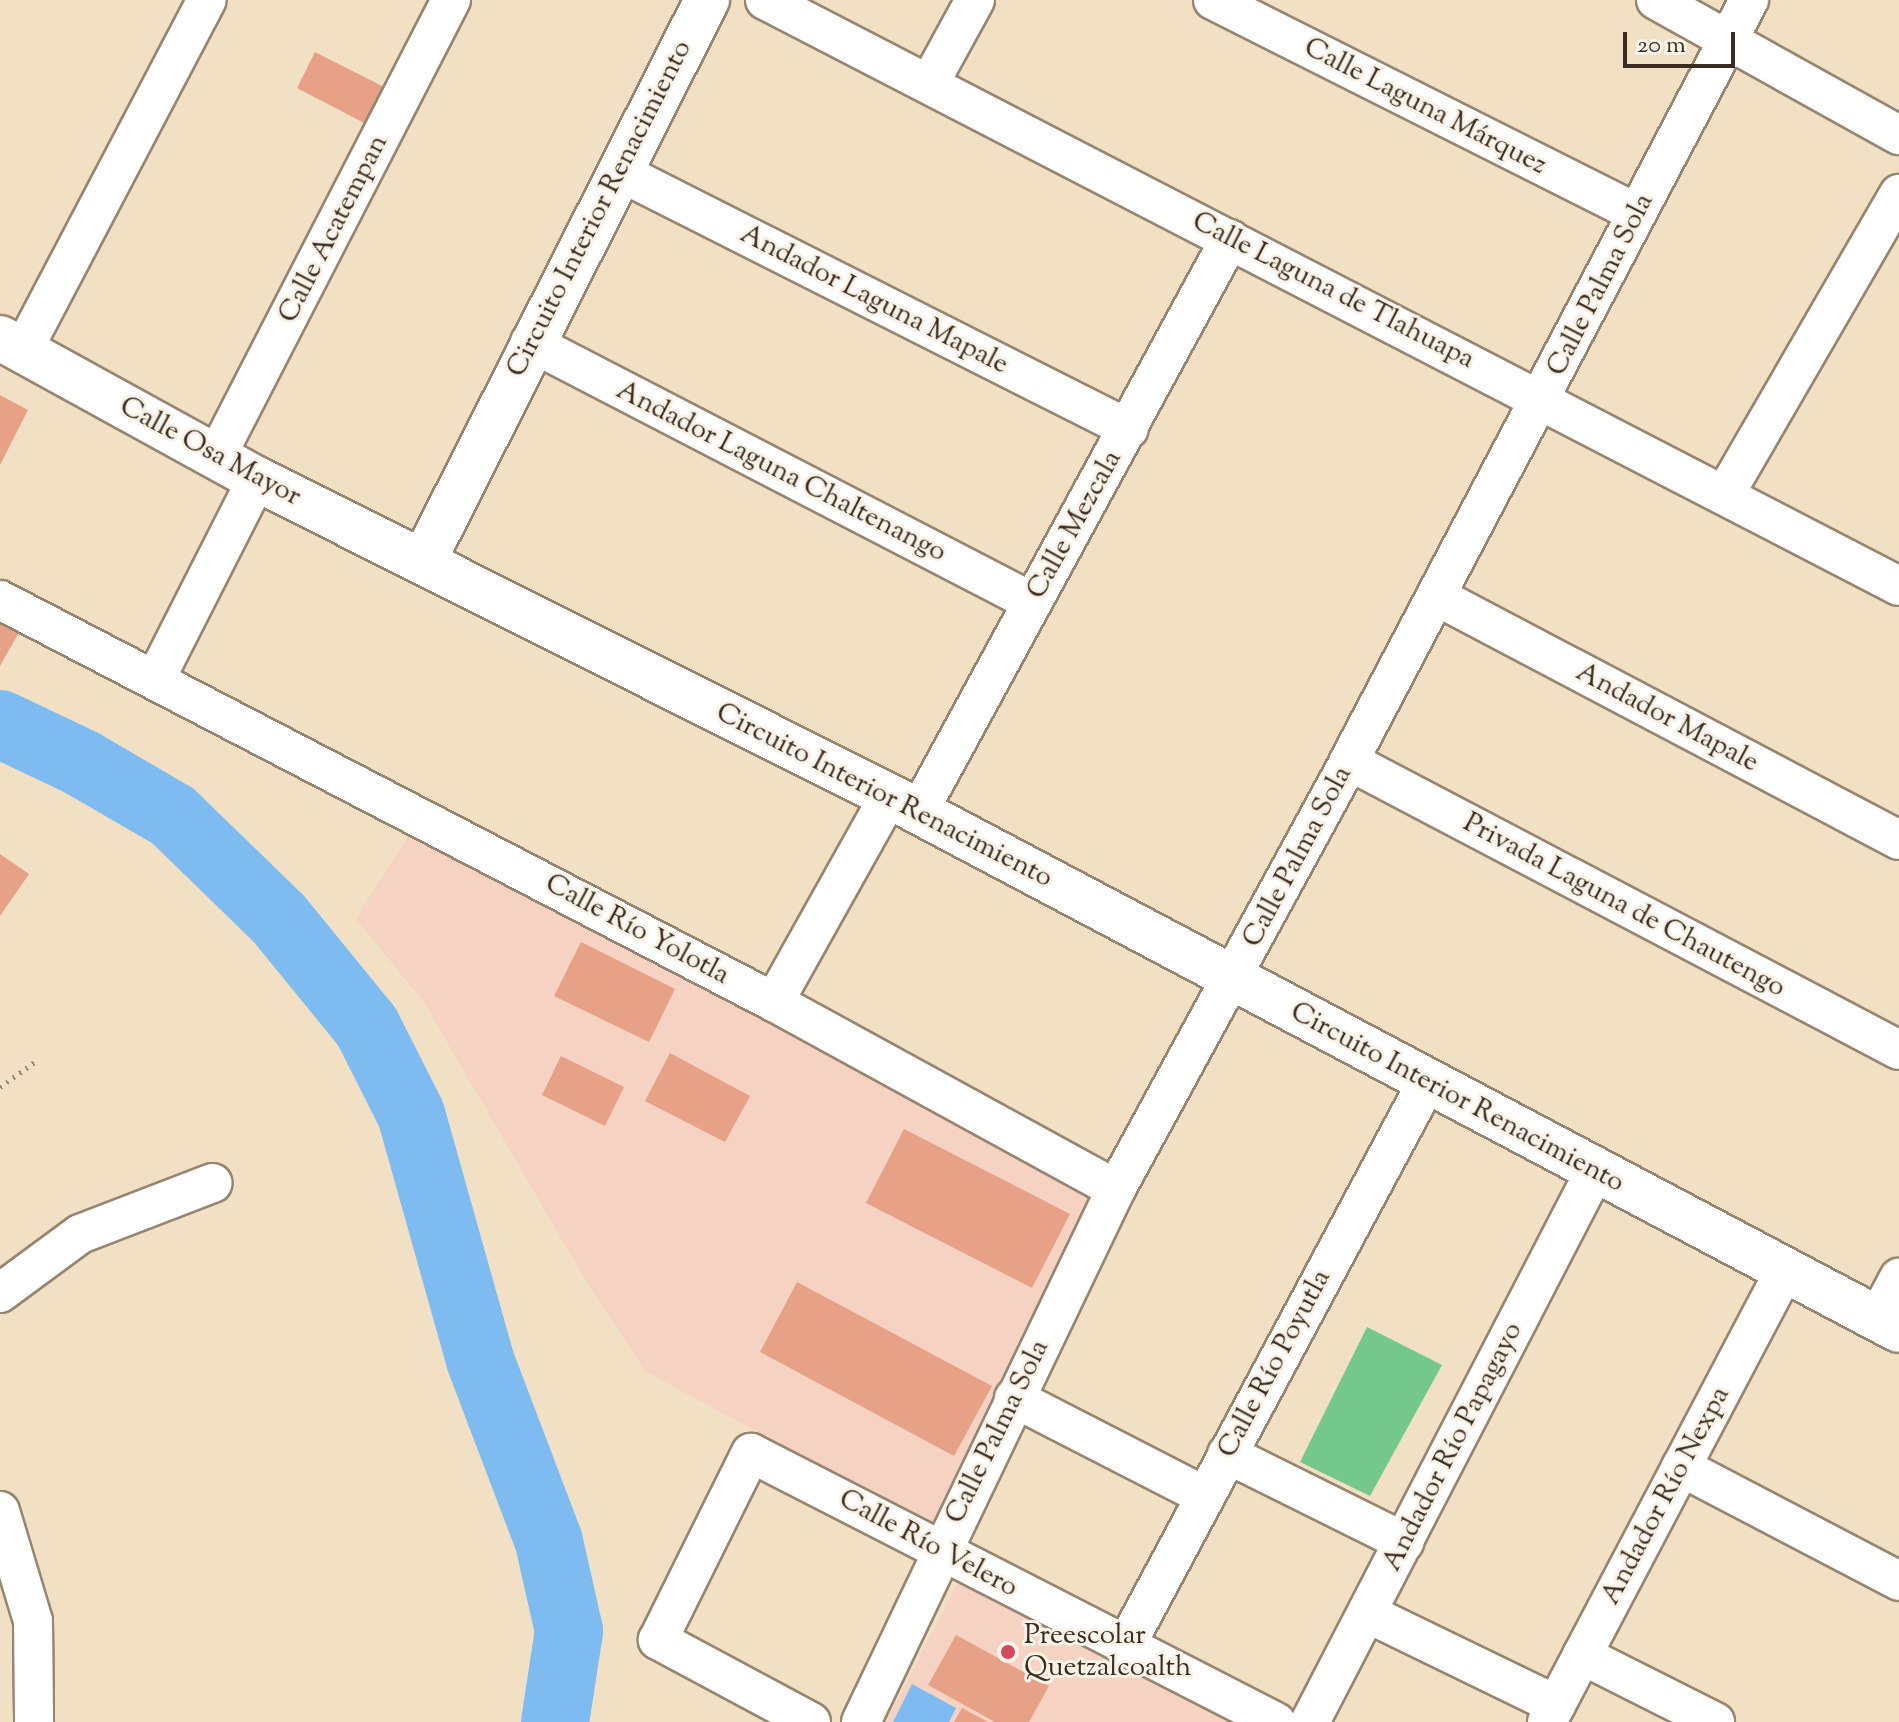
<!DOCTYPE html>
<html>
<head>
<meta charset="utf-8">
<style>
  body { margin:0 }
  #map { position:relative; width:1899px; height:1722px; overflow:hidden; background:#f1e0c3; font-family:"Sorts Mill Goudy",serif }
  div>[style] { position:absolute }
  [style*='--x'] { left:calc(var(--x)*1px); top:calc(var(--y)*1px); width:calc(var(--w)*1px); rotate:calc(var(--a)*1deg) }
  .built>* { inset:0; background:#f5d2c2 }
  .green>* { inset:0; background:#75c88b }
  .water>* { inset:0; background:#7ebbf1 }
  .river>* { height:68px; margin:-34px; padding:0 34px; transform-origin:34px; border-radius:34px; background:#7ebbf1 }
  .building>* { inset:0; background:#e7a187 }
  .path>* { height:5px; margin-top:-2.5px; transform-origin:0; background:repeating-linear-gradient(90deg,#968570 0 2px,transparent 0 8px) }
  .roads { filter:drop-shadow(2px 0 #968570) drop-shadow(-2px 0 #968570) drop-shadow(0 2px #968570) drop-shadow(0 -2px #968570) }
  .street>* { height:38px; margin:-19px; padding:0 19px; transform-origin:19px; border-radius:19px; background:#fff }
  .secondary>* { height:44px; margin:-22px; padding:0 22px; transform-origin:22px; border-radius:22px; background:#fff }
  .dots>* { width:22px; height:22px; translate:-50% -50%; box-sizing:border-box; border:4px solid #f7f3e8; border-radius:50% }
  span { translate:-50% -50%; white-space:nowrap; text-align:center; line-height:1.15; -webkit-text-stroke:6px #f7f3e8; paint-order:stroke }
  .street-label { font-size:28px; color:#3b2a1e }
  .poi-label { font-size:28px; color:#3b2a1e }
  .left { translate:0 -50%; text-align:left }
  .scale { position:absolute; left:1623px; top:32px; width:112px; height:36px; box-sizing:border-box; border:4px solid #3b2a1e; border-top:0; padding-left:10px; font-size:24px; line-height:28px; white-space:nowrap; color:#3b2a1e; -webkit-text-stroke:6px #f7f3e8; paint-order:stroke }
</style>
</head>
<body>
<div id="map">
  <div class="built">
    <i style="clip-path:polygon(410px 833px,1103px 1197px,938px 1529px,645px 1371px,583px 1276px,423px 1001px,356px 919px)"></i>
    <i style="clip-path:polygon(958px 1582px,1228px 1722px,886px 1722px)"></i>
  </div>
  <div class="green">
    <i style="clip-path:polygon(1367px 1327px,1442px 1365px,1370px 1496px,1300px 1462px)"></i>
  </div>
  <div class="water">
    <i style="clip-path:polygon(912px 1684px,956px 1708px,949px 1722px,893px 1722px)"></i>
  </div>
  <div class="river">
    <i style="--x:0;--y:724;--w:91;--a:25.4"></i>
    <i style="--x:82;--y:763;--w:105;--a:30.2"></i>
    <i style="--x:173;--y:816;--w:148;--a:44.2"></i>
    <i style="--x:279;--y:919;--w:139;--a:50.8"></i>
    <i style="--x:367;--y:1027;--w:97;--a:63.2"></i>
    <i style="--x:411;--y:1114;--w:255;--a:74.3"></i>
    <i style="--x:480;--y:1360;--w:195;--a:69.2"></i>
    <i style="--x:549;--y:1542;--w:91;--a:77.3"></i>
    <i style="--x:569;--y:1631;--w:92;--a:98.7"></i>
  </div>
  <div class="building">
    <i style="clip-path:polygon(315px 52px,386px 88px,368px 125px,297px 88px)"></i>
    <i style="clip-path:polygon(0 395px,28px 410px,0 465px)"></i>
    <i style="clip-path:polygon(0 617px,21px 629px,0 666px)"></i>
    <i style="clip-path:polygon(0 854px,29px 874px,0 916px)"></i>
    <i style="clip-path:polygon(581px 942px,675px 989px,649px 1042px,554px 996px)"></i>
    <i style="clip-path:polygon(670px 1053px,750px 1096px,725px 1142px,645px 1101px)"></i>
    <i style="clip-path:polygon(561px 1056px,624px 1087px,605px 1126px,542px 1095px)"></i>
    <i style="clip-path:polygon(904px 1129px,1070px 1214px,1032px 1288px,866px 1203px)"></i>
    <i style="clip-path:polygon(797px 1282px,992px 1386px,954px 1456px,760px 1352px)"></i>
    <i style="clip-path:polygon(956px 1635px,1049px 1686px,1029px 1722px,995px 1722px,928px 1685px)"></i>
    <i style="clip-path:polygon(962px 1708px,988px 1722px,954px 1722px)"></i>
  </div>
  <div class="path">
    <i style="--x:0;--y:1087;--w:44;--a:-35.8"></i>
  </div>
  <div class="roads">
    <div class="street">
      <i style="--x:765;--y:0;--w:1276;--a:27.33"></i>
      <i style="--x:1213;--y:0;--w:474;--a:26.7"></i>
      <i style="--x:1656;--y:0;--w:278;--a:29.1"></i>
      <i style="--x:929;--y:84;--w:96;--a:-61.3"></i>
      <i style="--x:620;--y:172;--w:570;--a:26.79"></i>
      <i style="--x:530;--y:342;--w:565;--a:27.38"></i>
      <i style="--x:23;--y:350;--w:395;--a:-62.3"></i>
      <i style="--x:216;--y:457;--w:514;--a:-62.79"></i>
      <i style="--x:1725;--y:494;--w:347;--a:-59.9"></i>
      <i style="--x:1436;--y:596;--w:523;--a:27.79"></i>
      <i style="--x:0;--y:600;--w:872;--a:27.45"></i>
      <i style="--x:774;--y:1002;--w:390;--a:28.7"></i>
      <i style="--x:156;--y:678;--w:223;--a:-63.1"></i>
      <i style="--x:1349;--y:761;--w:621;--a:27.72"></i>
      <i style="--x:919;--y:811;--w:651;--a:-61.47"></i>
      <i style="--x:774;--y:1002;--w:236;--a:-60.8"></i>
      <i style="--x:0;--y:1293;--w:99;--a:-36.4"></i>
      <i style="--x:80;--y:1234;--w:142;--a:-21"></i>
      <i style="--x:1877;--y:1319;--w:47;--a:-61.8"></i>
      <i style="--x:1014;--y:1398;--w:215;--a:27.2"></i>
      <i style="--x:1227;--y:1454;--w:198;--a:26.4"></i>
      <i style="--x:1681;--y:1467;--w:246;--a:27.6"></i>
      <i style="--x:0;--y:1511;--w:115;--a:73.3"></i>
      <i style="--x:33;--y:1621;--w:101;--a:89.4"></i>
      <i style="--x:1369;--y:1614;--w:208;--a:25.9"></i>
      <i style="--x:1125;--y:1647;--w:641;--a:-61.87"></i>
      <i style="--x:1582;--y:1655;--w:149;--a:26.7"></i>
      <i style="--x:811;--y:1722;--w:174;--a:-151.8"></i>
      <i style="--x:658;--y:1640;--w:209;--a:-63.6"></i>
      <i style="--x:751;--y:1453;--w:590;--a:27.13"></i>
      <i style="--x:861;--y:1722;--w:591;--a:-64.43"></i>
      <i style="--x:1116;--y:1189;--w:487;--a:-61.4"></i>
      <i style="--x:1349;--y:761;--w:860;--a:-62.27"></i>
      <i style="--x:1310;--y:1722;--w:620;--a:-62.65"></i>
      <i style="--x:1547;--y:1722;--w:511;--a:-62.23"></i>
    </div>
    <div class="secondary">
      <i style="--x:0;--y:338;--w:293;--a:28.8"></i>
      <i style="--x:257;--y:479;--w:707;--a:26.64"></i>
      <i style="--x:889;--y:796;--w:1142;--a:27.87"></i>
      <i style="--x:423;--y:562;--w:630;--a:-63.19"></i>
    </div>
  </div>
  <div class="dots">
    <i style="left:1008px;top:1652px;background:#d1495b"></i>
  </div>
  <div class="street-label">
    <span style="left:1425px;top:107px;rotate:27deg">Calle Laguna Márquez</span>
    <span style="left:600px;top:209px;rotate:-63deg">Circuito Interior Renacimiento</span>
    <span style="left:334px;top:229px;rotate:-63deg">Calle Acatempan</span>
    <span style="left:1601px;top:285px;rotate:-63deg">Calle Palma Sola</span>
    <span style="left:1333px;top:291px;rotate:27deg">Calle Laguna de Tlahuapa</span>
    <span style="left:874px;top:300px;rotate:27deg">Andador Laguna Mapale</span>
    <span style="left:210px;top:452px;rotate:28deg">Calle Osa Mayor</span>
    <span style="left:781px;top:472px;rotate:27deg">Andador Laguna Chaltenango</span>
    <span style="left:1075px;top:525px;rotate:-61deg">Calle Mezcala</span>
    <span style="left:1667px;top:718px;rotate:28deg">Andador Mapale</span>
    <span style="left:884px;top:796px;rotate:27deg">Circuito Interior Renacimiento</span>
    <span style="left:1298px;top:857px;rotate:-62deg">Calle Palma Sola</span>
    <span style="left:1624px;top:906px;rotate:28deg">Privada Laguna de Chautengo</span>
    <span style="left:637px;top:930px;rotate:28deg">Calle Río Yolotla</span>
    <span style="left:1457px;top:1098px;rotate:28deg">Circuito Interior Renacimiento</span>
    <span style="left:1275px;top:1364px;rotate:-62deg">Calle Río Poyutla</span>
    <span style="left:998px;top:1432px;rotate:-64deg">Calle Palma Sola</span>
    <span style="left:1453px;top:1447px;rotate:-63deg">Andador Río Papagayo</span>
    <span style="left:1666px;top:1496px;rotate:-62deg">Andador Río Nexpa</span>
    <span style="left:928px;top:1544px;rotate:28deg">Calle Río Velero</span>
  </div>
  <div class="poi-label">
    <span class="left" style="left:1024px;top:1652px">Preescolar<br>Quetzalcoalth</span>
  </div>
  <div class="scale">20 m</div>
</div>
</body>
</html>
